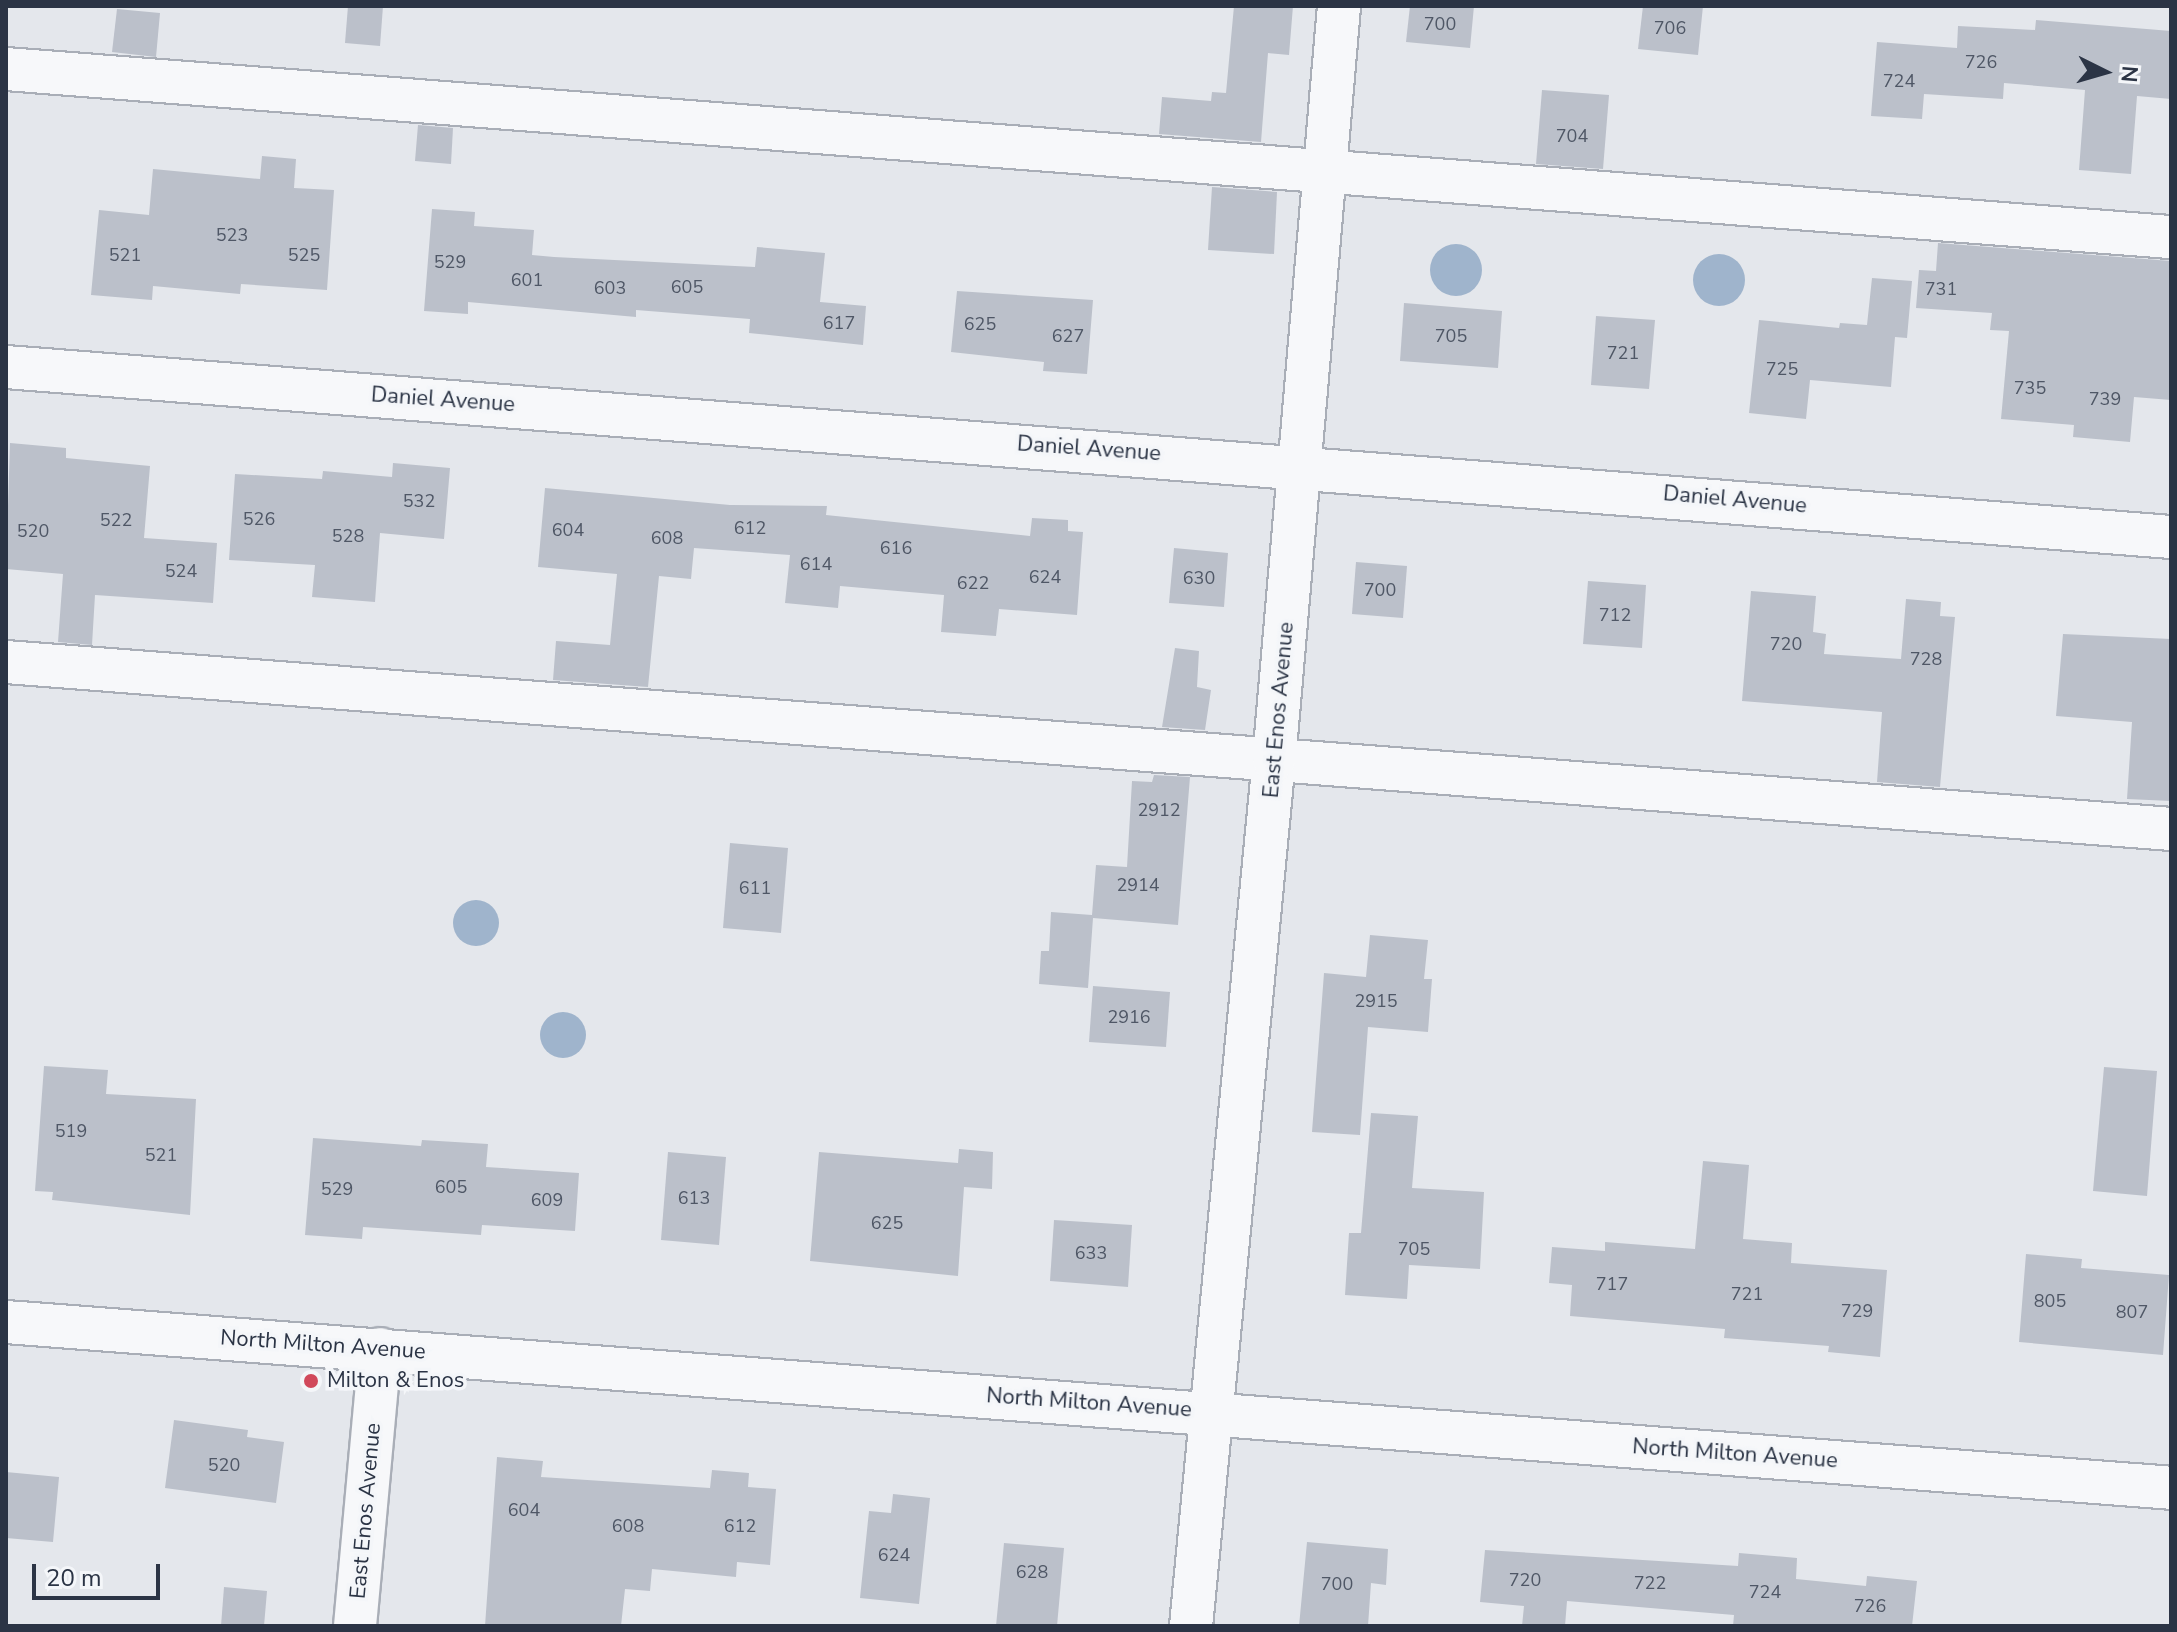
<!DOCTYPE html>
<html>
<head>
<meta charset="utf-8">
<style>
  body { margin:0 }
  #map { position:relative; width:2177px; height:1632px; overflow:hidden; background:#e4e7ec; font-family:"Nunito Sans",sans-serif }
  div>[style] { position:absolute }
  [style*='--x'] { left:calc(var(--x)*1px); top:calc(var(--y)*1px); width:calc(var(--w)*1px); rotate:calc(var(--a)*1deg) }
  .water>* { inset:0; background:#9fb4cc }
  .round { border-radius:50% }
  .building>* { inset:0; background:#bbc0ca }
  .roads { filter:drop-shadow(2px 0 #a9aeb7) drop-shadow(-2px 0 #a9aeb7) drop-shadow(0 2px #a9aeb7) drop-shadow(0 -2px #a9aeb7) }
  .minor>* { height:42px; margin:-21px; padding:0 21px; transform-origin:21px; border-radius:21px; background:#f7f8fa }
  .dots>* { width:22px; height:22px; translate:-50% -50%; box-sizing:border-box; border:4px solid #f4f6f9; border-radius:50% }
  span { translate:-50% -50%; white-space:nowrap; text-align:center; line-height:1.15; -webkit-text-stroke:7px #f4f6f9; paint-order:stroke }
  .number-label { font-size:18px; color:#4f5766 }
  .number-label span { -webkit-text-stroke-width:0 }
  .street-label { font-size:22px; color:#2b3445 }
  .poi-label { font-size:22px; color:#2b3445 }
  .left { translate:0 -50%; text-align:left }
  .frame { position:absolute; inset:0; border:8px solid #2b3445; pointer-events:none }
  .north { position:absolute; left:2065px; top:32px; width:80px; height:80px; -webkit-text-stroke:6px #f4f6f9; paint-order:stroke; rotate:95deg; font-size:22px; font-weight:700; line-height:32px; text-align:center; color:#2b3445 }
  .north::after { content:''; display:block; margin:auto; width:28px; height:36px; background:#2b3445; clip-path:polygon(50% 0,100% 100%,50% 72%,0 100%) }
  .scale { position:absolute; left:32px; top:1564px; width:128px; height:36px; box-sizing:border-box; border:4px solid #2b3445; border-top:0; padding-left:10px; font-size:24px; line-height:28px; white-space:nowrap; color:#2b3445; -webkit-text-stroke:6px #f4f6f9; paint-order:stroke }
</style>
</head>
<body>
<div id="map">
  <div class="water">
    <i class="round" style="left:1430px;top:244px;width:52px;height:52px"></i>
    <i class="round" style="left:1693px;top:254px;width:52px;height:52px"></i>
    <i class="round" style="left:453px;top:900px;width:46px;height:46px"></i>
    <i class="round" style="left:540px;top:1012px;width:46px;height:46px"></i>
  </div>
  <div class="building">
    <i style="clip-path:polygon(348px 6px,383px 6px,380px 46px,345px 43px)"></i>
    <i style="clip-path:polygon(1234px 6px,1293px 6px,1289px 55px,1268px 53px,1261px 142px,1159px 134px,1162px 97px,1211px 101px,1212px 92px,1226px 93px)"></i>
    <i style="clip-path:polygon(1410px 6px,1474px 6px,1470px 48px,1406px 42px)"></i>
    <i style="clip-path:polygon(1643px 6px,1703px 6px,1698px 55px,1638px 49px)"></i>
    <i style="clip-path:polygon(117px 9px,160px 13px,156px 57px,112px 52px)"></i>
    <i style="clip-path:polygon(2036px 20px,2171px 31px,2171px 99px,2137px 96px,2131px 174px,2079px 170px,2085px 90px,2004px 83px,2003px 99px,1924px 94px,1922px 119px,1871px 116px,1877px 42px,1957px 48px,1958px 26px,2035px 30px)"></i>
    <i style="clip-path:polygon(1542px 90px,1609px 95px,1603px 169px,1536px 164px)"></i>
    <i style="clip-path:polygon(418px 125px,453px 128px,451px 164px,415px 161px)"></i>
    <i style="clip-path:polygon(262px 156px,296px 159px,294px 188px,334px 190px,327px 290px,241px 284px,240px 294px,153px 286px,152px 300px,91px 295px,99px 210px,149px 215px,153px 169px,260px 179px)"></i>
    <i style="clip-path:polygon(1212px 187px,1277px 192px,1274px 254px,1208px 250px)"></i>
    <i style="clip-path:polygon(432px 209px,475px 212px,474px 226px,534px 230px,532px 255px,554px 257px,755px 267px,757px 247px,825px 253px,820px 302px,866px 306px,863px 345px,749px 333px,750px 319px,636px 310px,636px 317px,468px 302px,468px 314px,424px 311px)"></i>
    <i style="clip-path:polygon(1938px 243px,2171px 261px,2171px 400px,2134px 397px,2130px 442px,2073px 437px,2074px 425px,2001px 419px,2009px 331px,1990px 330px,1992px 313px,1916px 308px,1919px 270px,1936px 271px)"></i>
    <i style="clip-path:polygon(1872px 278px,1912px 281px,1907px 338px,1895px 337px,1891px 387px,1810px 380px,1806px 419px,1749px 413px,1759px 320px,1839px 328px,1840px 323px,1867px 325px)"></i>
    <i style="clip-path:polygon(957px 291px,1093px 300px,1087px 374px,1043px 371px,1044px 362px,951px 352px)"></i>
    <i style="clip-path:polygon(1404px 303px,1502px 311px,1498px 368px,1400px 361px)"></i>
    <i style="clip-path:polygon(1596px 316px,1655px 320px,1649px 389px,1591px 385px)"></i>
    <i style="clip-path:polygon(10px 443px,66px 448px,66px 458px,150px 466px,144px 538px,217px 543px,213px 603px,95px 595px,92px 645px,58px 642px,63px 574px,6px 569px)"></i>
    <i style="clip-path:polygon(393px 463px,450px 468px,444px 539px,380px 533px,375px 602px,312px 597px,315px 565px,229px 560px,235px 474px,322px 479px,323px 471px,392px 477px)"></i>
    <i style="clip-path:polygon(545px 488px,730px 505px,827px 506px,826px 515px,1030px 536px,1032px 518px,1068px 520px,1068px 531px,1083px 532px,1077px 615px,999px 609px,996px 636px,941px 632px,944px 595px,840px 586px,838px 608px,785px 603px,790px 555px,694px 548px,691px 579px,659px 576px,648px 687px,553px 680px,556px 641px,610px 645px,617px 574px,538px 567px)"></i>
    <i style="clip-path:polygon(1174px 548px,1228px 553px,1224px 607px,1169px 603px)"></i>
    <i style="clip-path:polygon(1356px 562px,1407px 566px,1403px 618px,1352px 614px)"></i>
    <i style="clip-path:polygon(1588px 581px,1646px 585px,1642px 648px,1583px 644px)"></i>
    <i style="clip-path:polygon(1751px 591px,1816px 596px,1813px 632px,1826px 634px,1824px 654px,1901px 659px,1906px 599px,1941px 602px,1940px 616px,1955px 617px,1940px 787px,1877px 782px,1882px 712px,1742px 701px)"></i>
    <i style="clip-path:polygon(2063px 634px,2171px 639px,2171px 801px,2127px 799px,2132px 722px,2056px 716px)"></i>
    <i style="clip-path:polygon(1175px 648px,1199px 651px,1197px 687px,1211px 690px,1205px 730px,1162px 727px)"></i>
    <i style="clip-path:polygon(1154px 775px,1190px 777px,1178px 925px,1093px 918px,1088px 988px,1039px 984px,1041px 951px,1049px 951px,1051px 912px,1092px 915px,1096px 865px,1127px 867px,1132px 781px,1152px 782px)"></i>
    <i style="clip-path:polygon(730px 843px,788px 848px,781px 933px,723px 928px)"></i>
    <i style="clip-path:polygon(1370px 935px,1428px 940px,1424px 979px,1432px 979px,1428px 1032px,1368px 1027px,1360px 1135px,1312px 1132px,1324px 973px,1366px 977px)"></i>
    <i style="clip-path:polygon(1093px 986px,1170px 992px,1166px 1047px,1089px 1042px)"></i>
    <i style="clip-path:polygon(44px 1066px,108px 1070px,106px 1094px,196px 1099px,190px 1215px,52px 1200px,53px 1192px,35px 1191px)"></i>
    <i style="clip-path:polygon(2104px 1067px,2157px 1071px,2147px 1196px,2093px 1191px)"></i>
    <i style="clip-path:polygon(1371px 1113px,1418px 1116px,1412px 1188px,1484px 1192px,1480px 1269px,1409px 1265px,1407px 1299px,1345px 1295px,1349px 1233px,1361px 1233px)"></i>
    <i style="clip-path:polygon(313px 1138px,421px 1146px,422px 1140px,488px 1144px,486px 1167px,579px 1173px,575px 1231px,482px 1225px,481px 1235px,363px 1227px,362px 1239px,305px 1235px)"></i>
    <i style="clip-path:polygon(959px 1149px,993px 1152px,992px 1189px,964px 1187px,958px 1276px,810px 1261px,819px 1152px,958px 1163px)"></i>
    <i style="clip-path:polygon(668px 1152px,726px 1157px,719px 1245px,661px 1240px)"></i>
    <i style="clip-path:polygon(1703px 1161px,1749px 1165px,1743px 1239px,1792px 1243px,1791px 1263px,1887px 1270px,1880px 1357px,1828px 1352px,1829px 1346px,1724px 1338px,1725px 1329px,1570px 1316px,1572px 1285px,1549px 1283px,1552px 1247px,1605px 1251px,1605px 1242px,1695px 1249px)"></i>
    <i style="clip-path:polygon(1054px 1220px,1132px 1225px,1128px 1287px,1050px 1281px)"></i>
    <i style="clip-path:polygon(2026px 1254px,2082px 1259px,2081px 1268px,2169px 1275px,2163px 1355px,2019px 1342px)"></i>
    <i style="clip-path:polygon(174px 1420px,248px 1430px,247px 1437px,284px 1442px,276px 1503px,165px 1488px)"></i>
    <i style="clip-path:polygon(497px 1457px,543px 1461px,541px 1477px,710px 1488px,712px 1470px,749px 1473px,748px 1487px,776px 1489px,770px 1565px,737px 1562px,736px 1577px,652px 1569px,650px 1591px,625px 1589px,621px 1626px,485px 1626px)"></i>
    <i style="clip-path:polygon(6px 1472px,59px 1477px,53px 1542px,6px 1538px)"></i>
    <i style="clip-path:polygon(893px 1494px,930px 1498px,919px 1604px,860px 1598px,869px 1511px,891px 1513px)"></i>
    <i style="clip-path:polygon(1307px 1542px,1388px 1549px,1386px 1585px,1371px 1583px,1368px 1626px,1299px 1626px)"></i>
    <i style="clip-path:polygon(1004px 1543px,1064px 1548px,1057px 1626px,996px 1626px)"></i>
    <i style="clip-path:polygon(1485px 1550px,1738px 1566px,1739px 1553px,1797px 1558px,1796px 1579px,1866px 1586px,1867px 1576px,1917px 1581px,1912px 1626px,1733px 1626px,1734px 1615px,1567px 1601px,1565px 1626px,1522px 1626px,1524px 1606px,1480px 1602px)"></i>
    <i style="clip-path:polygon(224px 1587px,267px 1591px,264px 1626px,221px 1626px)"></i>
  </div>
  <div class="roads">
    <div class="minor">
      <i style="--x:6;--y:69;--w:2172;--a:4.44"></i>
      <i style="--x:6;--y:367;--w:2172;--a:4.49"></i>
      <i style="--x:6;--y:662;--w:2171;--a:4.41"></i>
      <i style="--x:6;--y:1322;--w:2171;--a:4.38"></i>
      <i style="--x:355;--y:1626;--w:278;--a:-84.8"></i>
      <i style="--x:1191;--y:1626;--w:870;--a:-84.53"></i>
      <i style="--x:1274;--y:760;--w:757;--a:-85.07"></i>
    </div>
  </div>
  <div class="dots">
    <i style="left:311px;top:1381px;background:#d1495b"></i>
  </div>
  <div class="number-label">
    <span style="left:1440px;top:24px">700</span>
    <span style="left:1670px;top:28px">706</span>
    <span style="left:1981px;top:62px">726</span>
    <span style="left:1899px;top:81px">724</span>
    <span style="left:1572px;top:136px">704</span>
    <span style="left:232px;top:235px">523</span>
    <span style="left:125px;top:255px">521</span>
    <span style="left:304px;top:255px">525</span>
    <span style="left:450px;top:262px">529</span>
    <span style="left:527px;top:280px">601</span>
    <span style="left:687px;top:287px">605</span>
    <span style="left:610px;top:288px">603</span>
    <span style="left:1941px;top:289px">731</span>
    <span style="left:839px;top:323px">617</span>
    <span style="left:980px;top:324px">625</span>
    <span style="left:1068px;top:336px">627</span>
    <span style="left:1451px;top:336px">705</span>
    <span style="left:1623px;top:353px">721</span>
    <span style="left:1782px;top:369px">725</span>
    <span style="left:2030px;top:388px">735</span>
    <span style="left:2105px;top:399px">739</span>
    <span style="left:419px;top:501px">532</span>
    <span style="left:259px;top:519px">526</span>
    <span style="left:116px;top:520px">522</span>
    <span style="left:750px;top:528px">612</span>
    <span style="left:568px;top:530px">604</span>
    <span style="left:33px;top:531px">520</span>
    <span style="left:348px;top:536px">528</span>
    <span style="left:667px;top:538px">608</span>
    <span style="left:896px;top:548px">616</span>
    <span style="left:816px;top:564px">614</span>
    <span style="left:181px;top:571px">524</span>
    <span style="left:1045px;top:577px">624</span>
    <span style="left:1199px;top:578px">630</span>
    <span style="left:973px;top:583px">622</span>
    <span style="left:1380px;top:590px">700</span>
    <span style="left:1615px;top:615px">712</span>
    <span style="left:1786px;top:644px">720</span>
    <span style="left:1926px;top:659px">728</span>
    <span style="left:1159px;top:810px">2912</span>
    <span style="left:1138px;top:885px">2914</span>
    <span style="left:755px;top:888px">611</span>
    <span style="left:1376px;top:1001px">2915</span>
    <span style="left:1129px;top:1017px">2916</span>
    <span style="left:71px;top:1131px">519</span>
    <span style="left:161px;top:1155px">521</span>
    <span style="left:451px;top:1187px">605</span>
    <span style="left:337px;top:1189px">529</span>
    <span style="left:694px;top:1198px">613</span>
    <span style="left:547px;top:1200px">609</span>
    <span style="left:887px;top:1223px">625</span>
    <span style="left:1414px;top:1249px">705</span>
    <span style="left:1091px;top:1253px">633</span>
    <span style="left:1612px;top:1284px">717</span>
    <span style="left:1747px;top:1294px">721</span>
    <span style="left:2050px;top:1301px">805</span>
    <span style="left:1857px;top:1311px">729</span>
    <span style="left:2132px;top:1312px">807</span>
    <span style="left:224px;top:1465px">520</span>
    <span style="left:524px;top:1510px">604</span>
    <span style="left:628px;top:1526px">608</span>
    <span style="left:740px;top:1526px">612</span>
    <span style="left:894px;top:1555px">624</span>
    <span style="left:1032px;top:1572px">628</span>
    <span style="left:1525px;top:1580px">720</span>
    <span style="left:1650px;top:1583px">722</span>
    <span style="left:1337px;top:1584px">700</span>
    <span style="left:1765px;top:1592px">724</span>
    <span style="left:1870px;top:1606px">726</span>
  </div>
  <div class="street-label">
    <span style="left:443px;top:400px;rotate:4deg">Daniel Avenue</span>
    <span style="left:1089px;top:449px;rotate:4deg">Daniel Avenue</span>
    <span style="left:1735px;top:500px;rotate:5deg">Daniel Avenue</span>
    <span style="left:1279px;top:710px;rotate:-85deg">East Enos Avenue</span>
    <span style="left:323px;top:1345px;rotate:4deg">North Milton Avenue</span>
    <span style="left:1089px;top:1403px;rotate:4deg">North Milton Avenue</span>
    <span style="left:1735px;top:1454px;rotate:4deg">North Milton Avenue</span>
    <span style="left:366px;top:1511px;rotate:-85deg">East Enos Avenue</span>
  </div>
  <div class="poi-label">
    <span class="left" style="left:327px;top:1381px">Milton &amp; Enos</span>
  </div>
  <div class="frame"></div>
  <div class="north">N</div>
  <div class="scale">20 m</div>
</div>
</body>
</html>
